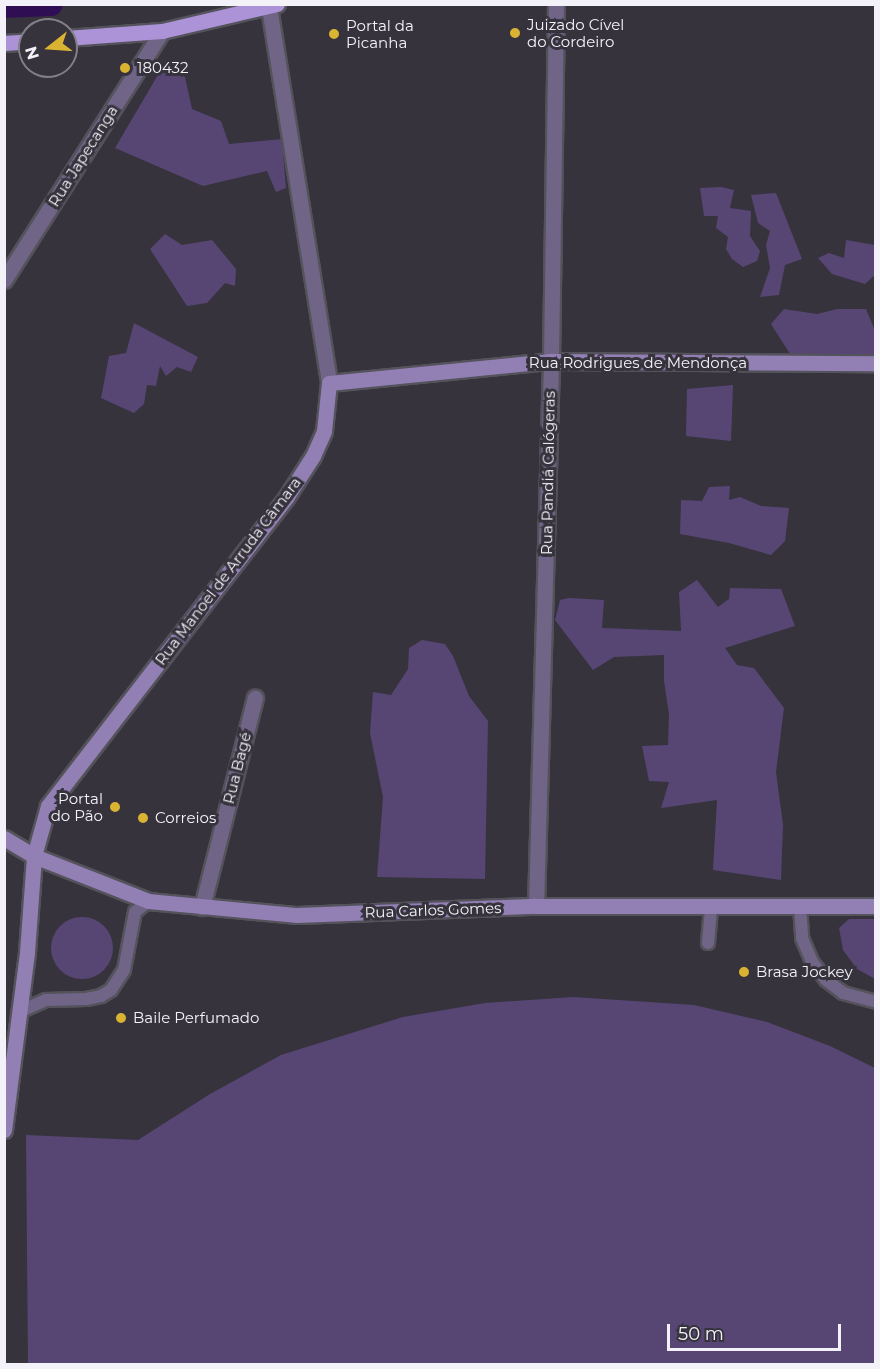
<!DOCTYPE html>
<html>
<head>
<meta charset="utf-8">
<style>
  body { margin:0 }
  #map { position:relative; width:880px; height:1369px; overflow:hidden; background:#36333d; font-family:Montserrat,sans-serif }
  div>[style] { position:absolute }
  [style*='--x'] { left:calc(var(--x)*1px); top:calc(var(--y)*1px); width:calc(var(--w)*1px); rotate:calc(var(--a)*1deg) }
  .green>* { inset:0; background:#574674 }
  .round { border-radius:50% }
  .canal>* { height:24px; margin:-12px; padding:0 12px; transform-origin:12px; border-radius:12px; background:#300e54 }
  .roads { filter:drop-shadow(2px 0 #54525b) drop-shadow(-2px 0 #54525b) drop-shadow(0 2px #54525b) drop-shadow(0 -2px #54525b) }
  .service>* { height:12px; margin:-6px; padding:0 6px; transform-origin:6px; border-radius:6px; background:#716587 }
  .minor>* { height:15px; margin:-7.5px; padding:0 7.5px; transform-origin:7.5px; border-radius:7.5px; background:#716587 }
  .secondary>* { height:15px; margin:-7.5px; padding:0 7.5px; transform-origin:7.5px; border-radius:7.5px; background:#927fb4 }
  .primary>* { height:15px; margin:-7.5px; padding:0 7.5px; transform-origin:7.5px; border-radius:7.5px; background:#ac93d7 }
  .dots>* { width:16px; height:16px; translate:-50% -50%; box-sizing:border-box; border:3px solid #36333d; border-radius:50% }
  span { translate:-50% -50%; white-space:nowrap; text-align:center; line-height:1.15; -webkit-text-stroke:6px #36333d; paint-order:stroke }
  .poi-label { font-size:15px; color:#f4f2f9 }
  .left { translate:0 -50%; text-align:left }
  .right { translate:-100% -50%; text-align:right }
  .street-label { font-size:15px; color:#f4f2f9 }
  .frame { position:absolute; inset:0; border:6px solid #f4f2f9; pointer-events:none }
  .north { position:absolute; left:18px; top:18px; width:60px; height:60px; box-sizing:border-box; background:#36333d; border:2px solid #827f88; border-radius:50%; rotate:253deg; font-size:16px; font-weight:700; line-height:24px; text-align:center; color:#f4f2f9 }
  .north::after { content:''; display:block; margin:auto; width:21px; height:27px; background:#dab333; clip-path:polygon(50% 0,100% 100%,50% 72%,0 100%) }
  .scale { position:absolute; left:667px; top:1324px; width:174px; height:27px; box-sizing:border-box; border:3px solid #f4f2f9; border-top:0; padding-left:8px; font-size:18px; line-height:21px; white-space:nowrap; color:#f4f2f9; -webkit-text-stroke:4px #36333d; paint-order:stroke }
</style>
</head>
<body>
<div id="map">
  <div class="green">
    <i style="clip-path:polygon(162px 68px,185px 77px,192px 109px,221px 121px,229px 144px,282px 139px,286px 188px,276px 192px,267px 171px,203px 186px,115px 148px)"></i>
    <i style="clip-path:polygon(721px 187px,734px 190px,730px 208px,751px 211px,750px 236px,760px 251px,757px 261px,743px 267px,732px 259px,726px 249px,728px 237px,716px 228px,718px 216px,704px 216px,700px 188px)"></i>
    <i style="clip-path:polygon(776px 193px,802px 259px,785px 265px,779px 295px,760px 297px,770px 268px,766px 245px,770px 231px,758px 223px,751px 195px)"></i>
    <i style="clip-path:polygon(165px 234px,182px 245px,212px 240px,236px 269px,235px 286px,225px 283px,207px 303px,187px 306px,150px 249px)"></i>
    <i style="clip-path:polygon(846px 240px,875px 245px,875px 275px,865px 284px,832px 274px,818px 258px,829px 253px,844px 258px)"></i>
    <i style="clip-path:polygon(784px 309px,817px 314px,837px 309px,866px 309px,875px 331px,875px 355px,792px 357px,771px 324px)"></i>
    <i style="clip-path:polygon(134px 323px,198px 357px,191px 372px,177px 367px,166px 376px,160px 366px,156px 386px,147px 385px,144px 404px,134px 413px,101px 398px,109px 356px,126px 353px)"></i>
    <i style="clip-path:polygon(733px 385px,731px 441px,686px 436px,687px 389px)"></i>
    <i style="clip-path:polygon(730px 486px,729px 500px,740px 497px,761px 506px,789px 508px,785px 541px,771px 555px,729px 543px,680px 534px,681px 500px,702px 501px,709px 487px)"></i>
    <i style="clip-path:polygon(697px 580px,718px 607px,729px 599px,730px 588px,781px 589px,795px 626px,725px 648px,737px 665px,754px 668px,784px 708px,776px 772px,783px 825px,781px 880px,713px 870px,717px 800px,661px 808px,669px 782px,649px 781px,642px 746px,668px 745px,669px 714px,664px 681px,664px 655px,614px 657px,593px 670px,555px 620px,560px 600px,569px 598px,604px 600px,602px 628px,681px 631px,679px 592px)"></i>
    <i style="clip-path:polygon(422px 640px,445px 644px,453px 656px,469px 696px,488px 721px,485px 879px,377px 877px,383px 797px,370px 733px,373px 692px,391px 695px,408px 669px,409px 648px)"></i>
    <i class="round" style="left:51px;top:917px;width:62px;height:62px"></i>
    <i style="clip-path:polygon(849px 919px,875px 919px,875px 979px,857px 969px,843px 950px,839px 928px)"></i>
    <i style="clip-path:polygon(573px 997px,694px 1005px,767px 1022px,830px 1046px,875px 1068px,875px 1364px,28px 1364px,26px 1135px,138px 1140px,210px 1094px,281px 1055px,403px 1017px,485px 1003px)"></i>
  </div>
  <div class="canal">
    <i style="--x:4;--y:6;--w:47;--a:-2.4"></i>
  </div>
  <div class="roads">
    <div class="service">
      <i style="--x:800;--y:906;--w:32;--a:86"></i>
      <i style="--x:802;--y:938;--w:26;--a:67"></i>
      <i style="--x:812;--y:962;--w:23;--a:52"></i>
      <i style="--x:826;--y:980;--w:21;--a:37"></i>
      <i style="--x:843;--y:993;--w:34;--a:15"></i>
      <i style="--x:708;--y:943;--w:35;--a:-85"></i>
      <i style="--x:19;--y:1012;--w:30;--a:-24"></i>
      <i style="--x:46;--y:1000;--w:40;--a:-1.4"></i>
      <i style="--x:86;--y:999;--w:15;--a:-11"></i>
      <i style="--x:101;--y:996;--w:12;--a:-31"></i>
      <i style="--x:111;--y:990;--w:24;--a:-57"></i>
      <i style="--x:124;--y:970;--w:59;--a:-79.3"></i>
      <i style="--x:135;--y:912;--w:17;--a:-40"></i>
    </div>
    <div class="minor">
      <i style="--x:269;--y:7;--w:381;--a:80.9"></i>
      <i style="--x:4;--y:280;--w:295;--a:-57.6"></i>
      <i style="--x:536;--y:906;--w:545;--a:-88.42"></i>
      <i style="--x:551;--y:361;--w:357;--a:-89.2"></i>
      <i style="--x:202;--y:907;--w:216;--a:-75.8"></i>
    </div>
    <div class="secondary">
      <i style="--x:4;--y:838;--w:35;--a:31"></i>
      <i style="--x:34;--y:856;--w:123;--a:21.5"></i>
      <i style="--x:148;--y:901;--w:150;--a:5.4"></i>
      <i style="--x:297;--y:915;--w:239;--a:-2.2"></i>
      <i style="--x:536;--y:906;--w:340;--a:0"></i>
      <i style="--x:4;--y:1130;--w:179;--a:-82.6"></i>
      <i style="--x:27;--y:952;--w:96;--a:-85.8"></i>
      <i style="--x:34;--y:856;--w:52;--a:-74.4"></i>
      <i style="--x:48;--y:806;--w:389;--a:-52.3"></i>
      <i style="--x:286;--y:498;--w:50;--a:-57.3"></i>
      <i style="--x:313;--y:456;--w:27;--a:-66"></i>
      <i style="--x:324;--y:431;--w:48;--a:-84.1"></i>
      <i style="--x:329;--y:383;--w:223;--a:-5.7"></i>
      <i style="--x:551;--y:361;--w:325;--a:0.4"></i>
    </div>
    <div class="primary">
      <i style="--x:66;--y:38;--w:96;--a:-4.2"></i>
      <i style="--x:162;--y:31;--w:118;--a:-13.2"></i>
      <i style="--x:4;--y:43;--w:26;--a:-4"></i>
    </div>
  </div>
  <div class="dots">
    <i style="left:515px;top:33px;background:#dab333"></i>
    <i style="left:334px;top:34px;background:#dab333"></i>
    <i style="left:125px;top:68px;background:#dab333"></i>
    <i style="left:115px;top:807px;background:#dab333"></i>
    <i style="left:143px;top:818px;background:#dab333"></i>
    <i style="left:744px;top:972px;background:#dab333"></i>
    <i style="left:121px;top:1018px;background:#dab333"></i>
  </div>
  <div class="poi-label">
    <span class="left" style="left:527px;top:33px">Juizado Cível<br>do Cordeiro</span>
    <span class="left" style="left:346px;top:34px">Portal da<br>Picanha</span>
    <span class="left" style="left:137px;top:68px">180432</span>
    <span class="right" style="left:103px;top:807px">Portal<br>do Pão</span>
    <span class="left" style="left:155px;top:818px">Correios</span>
    <span class="left" style="left:756px;top:972px">Brasa Jockey</span>
    <span class="left" style="left:133px;top:1018px">Baile Perfumado</span>
  </div>
  <div class="street-label">
    <span style="left:83px;top:156px;rotate:-58deg">Rua Japecanga</span>
    <span style="left:638px;top:363px">Rua Rodrigues de Mendonça</span>
    <span style="left:548px;top:473px;rotate:-89deg">Rua Pandiá Calógeras</span>
    <span style="left:228px;top:571px;rotate:-53deg">Rua Manoel de Arruda Câmara</span>
    <span style="left:237px;top:768px;rotate:-76deg">Rua Bagé</span>
    <span style="left:433px;top:910px;rotate:-2deg">Rua Carlos Gomes</span>
  </div>
  <div class="frame"></div>
  <div class="north">N</div>
  <div class="scale">50 m</div>
</div>
</body>
</html>
